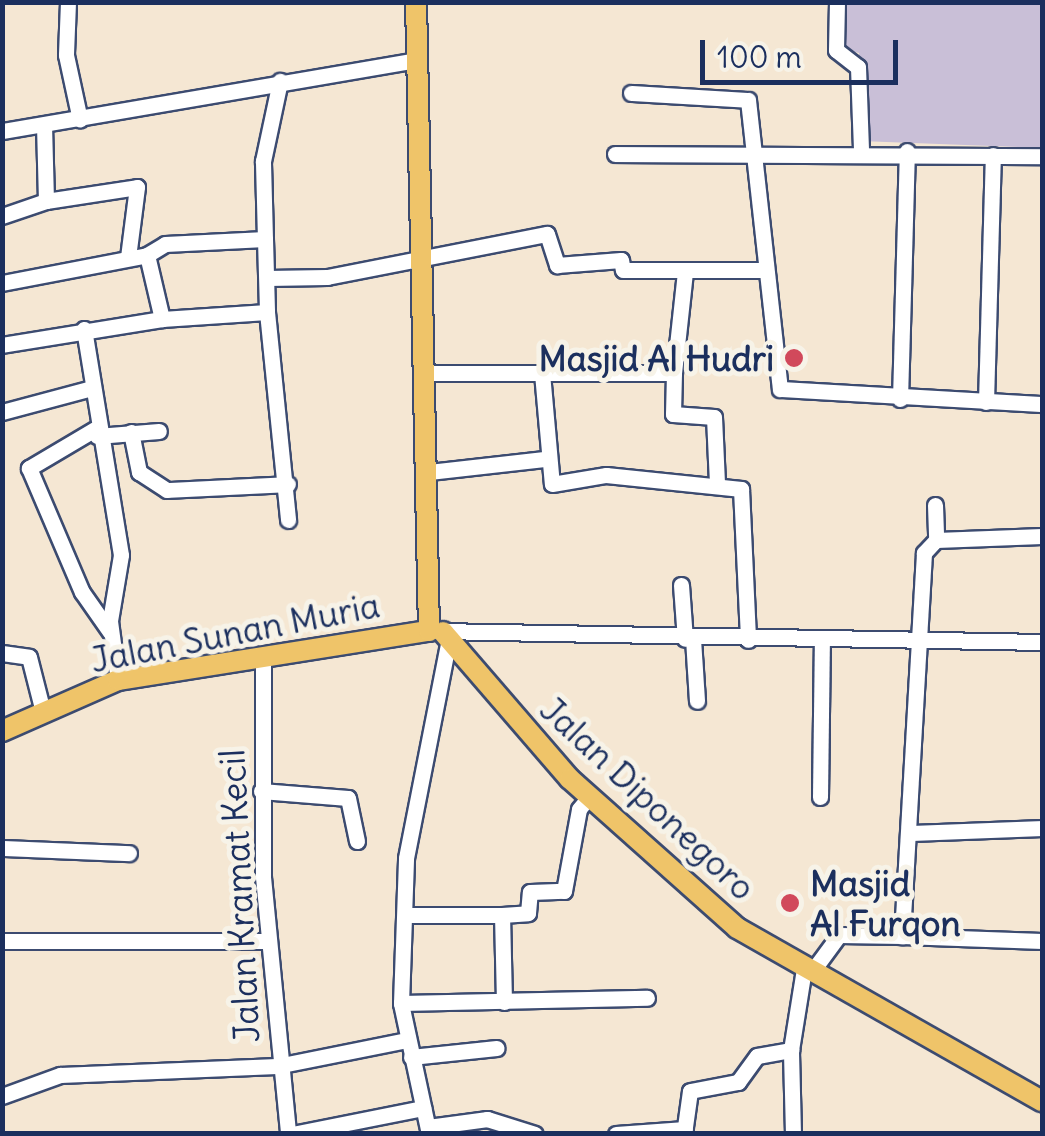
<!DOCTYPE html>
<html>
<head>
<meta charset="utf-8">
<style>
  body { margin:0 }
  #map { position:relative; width:1045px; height:1136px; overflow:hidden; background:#f5e7d3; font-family:Delius,sans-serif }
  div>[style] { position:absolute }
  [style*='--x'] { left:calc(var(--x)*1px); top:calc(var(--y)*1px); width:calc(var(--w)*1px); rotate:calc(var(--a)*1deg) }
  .industrial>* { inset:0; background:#c9bfd7 }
  .roads { filter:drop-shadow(2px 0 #3c4b70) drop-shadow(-2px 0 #3c4b70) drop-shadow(0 2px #3c4b70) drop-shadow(0 -2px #3c4b70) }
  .minor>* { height:15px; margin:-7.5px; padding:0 7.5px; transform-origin:7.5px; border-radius:7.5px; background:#fff }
  .major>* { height:20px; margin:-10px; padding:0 10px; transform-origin:10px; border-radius:10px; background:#efc469 }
  .dots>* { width:28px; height:28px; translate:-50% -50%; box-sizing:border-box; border:5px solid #f7f3e8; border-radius:50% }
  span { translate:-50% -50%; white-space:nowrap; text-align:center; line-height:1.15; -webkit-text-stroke:10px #f7f3e8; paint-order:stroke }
  .poi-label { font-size:35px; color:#1b2f5e; font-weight:700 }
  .right { translate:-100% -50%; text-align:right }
  .left { translate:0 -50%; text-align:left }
  .street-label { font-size:35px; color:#1b2f5e }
  .frame { position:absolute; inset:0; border:5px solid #1b2f5e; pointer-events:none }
  .scale { position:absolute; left:700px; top:40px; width:198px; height:45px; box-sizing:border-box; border:5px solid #1b2f5e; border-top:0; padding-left:12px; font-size:30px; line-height:35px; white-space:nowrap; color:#1b2f5e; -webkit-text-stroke:8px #f7f3e8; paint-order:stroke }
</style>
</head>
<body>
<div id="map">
  <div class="industrial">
    <i style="clip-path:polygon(842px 3px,1042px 3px,1042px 148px,860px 141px,859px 53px,839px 48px)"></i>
  </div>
  <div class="roads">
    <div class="minor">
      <i style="--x:68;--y:2;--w:53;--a:92.2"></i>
      <i style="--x:66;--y:55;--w:66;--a:77.8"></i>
      <i style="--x:837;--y:2;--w:48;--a:91.2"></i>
      <i style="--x:836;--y:50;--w:28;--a:38"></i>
      <i style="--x:858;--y:67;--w:83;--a:87.9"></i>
      <i style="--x:631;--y:93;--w:117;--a:3.4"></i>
      <i style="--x:748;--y:100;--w:291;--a:83.7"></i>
      <i style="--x:780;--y:389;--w:262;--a:3.3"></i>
      <i style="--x:2;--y:131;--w:420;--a:-9.7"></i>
      <i style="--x:615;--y:154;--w:427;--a:0.3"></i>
      <i style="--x:46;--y:201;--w:92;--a:-8.7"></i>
      <i style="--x:137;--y:187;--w:71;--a:97.3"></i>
      <i style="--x:2;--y:216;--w:46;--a:-18.8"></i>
      <i style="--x:46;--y:201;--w:74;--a:-91.5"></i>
      <i style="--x:265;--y:239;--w:73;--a:88.4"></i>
      <i style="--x:147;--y:255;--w:21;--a:-31"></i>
      <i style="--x:165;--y:244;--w:100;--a:-2.9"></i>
      <i style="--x:265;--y:239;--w:78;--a:-91.5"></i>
      <i style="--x:263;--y:161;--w:82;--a:-78"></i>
      <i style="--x:267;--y:278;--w:60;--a:-1"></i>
      <i style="--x:327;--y:277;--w:224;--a:-11.1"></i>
      <i style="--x:547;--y:234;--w:33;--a:72"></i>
      <i style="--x:557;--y:265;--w:64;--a:-4.5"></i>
      <i style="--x:621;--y:260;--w:10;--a:79"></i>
      <i style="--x:623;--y:270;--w:142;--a:0"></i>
      <i style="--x:2;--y:283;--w:148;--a:-10.9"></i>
      <i style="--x:147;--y:255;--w:66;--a:76.8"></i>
      <i style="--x:162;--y:319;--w:162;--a:170.8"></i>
      <i style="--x:162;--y:319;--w:105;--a:-3.8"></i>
      <i style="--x:267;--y:312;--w:209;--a:84.2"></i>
      <i style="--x:84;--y:329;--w:229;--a:80.7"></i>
      <i style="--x:121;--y:555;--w:67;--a:99.5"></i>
      <i style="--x:110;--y:621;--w:60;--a:82.3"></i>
      <i style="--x:428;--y:373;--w:246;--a:0"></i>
      <i style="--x:674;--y:373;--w:41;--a:91.4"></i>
      <i style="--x:673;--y:414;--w:41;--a:4.2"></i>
      <i style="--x:714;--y:417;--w:66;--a:87.4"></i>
      <i style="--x:542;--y:373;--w:111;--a:84.9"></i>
      <i style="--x:552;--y:484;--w:55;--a:-9.5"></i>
      <i style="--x:606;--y:475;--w:136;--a:5.9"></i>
      <i style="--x:741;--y:489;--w:151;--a:87.3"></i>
      <i style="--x:674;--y:373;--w:103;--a:-83.8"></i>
      <i style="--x:900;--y:399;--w:248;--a:-88.4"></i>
      <i style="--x:986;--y:402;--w:247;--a:-88.4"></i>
      <i style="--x:2;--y:412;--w:93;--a:-14.9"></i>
      <i style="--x:95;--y:429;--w:77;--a:149.4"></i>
      <i style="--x:29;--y:468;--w:135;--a:66.9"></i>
      <i style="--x:82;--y:592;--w:49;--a:55"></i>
      <i style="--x:131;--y:432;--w:41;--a:78.7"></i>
      <i style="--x:139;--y:472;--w:33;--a:33"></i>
      <i style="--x:167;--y:490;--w:121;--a:-2.8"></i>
      <i style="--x:97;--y:436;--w:62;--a:-4.6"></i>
      <i style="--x:429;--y:472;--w:116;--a:-6.4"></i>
      <i style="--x:935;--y:505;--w:35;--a:88"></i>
      <i style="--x:1042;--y:536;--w:106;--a:177.8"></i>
      <i style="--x:936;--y:540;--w:18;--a:133"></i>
      <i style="--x:924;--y:553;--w:384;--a:93.3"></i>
      <i style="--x:902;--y:936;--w:140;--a:2"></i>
      <i style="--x:681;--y:585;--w:54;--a:85.8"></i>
      <i style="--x:438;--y:631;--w:604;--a:1.04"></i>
      <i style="--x:693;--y:639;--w:62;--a:86.3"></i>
      <i style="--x:2;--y:653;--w:27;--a:8"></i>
      <i style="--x:29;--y:657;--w:53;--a:75.7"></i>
      <i style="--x:263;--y:655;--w:222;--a:90"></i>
      <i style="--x:263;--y:877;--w:258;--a:84.4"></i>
      <i style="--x:261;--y:791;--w:87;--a:4.6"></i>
      <i style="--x:348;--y:798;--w:44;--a:78.2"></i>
      <i style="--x:820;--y:797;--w:154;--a:-89.3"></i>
      <i style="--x:912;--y:833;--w:130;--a:-2.2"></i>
      <i style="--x:2;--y:848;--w:127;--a:2.3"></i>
      <i style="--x:405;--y:915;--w:97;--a:0"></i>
      <i style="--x:2;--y:941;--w:267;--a:0"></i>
      <i style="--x:811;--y:973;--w:47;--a:-53.6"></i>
      <i style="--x:839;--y:935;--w:63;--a:0.9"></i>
      <i style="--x:504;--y:1002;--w:87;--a:-91.3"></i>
      <i style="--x:502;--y:915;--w:26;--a:-4"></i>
      <i style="--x:528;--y:913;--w:21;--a:-85"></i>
      <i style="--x:530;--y:892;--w:34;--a:-2"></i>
      <i style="--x:564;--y:891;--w:83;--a:-79.6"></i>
      <i style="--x:579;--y:809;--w:16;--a:-50"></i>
      <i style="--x:401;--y:1003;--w:246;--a:-1.2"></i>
      <i style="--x:411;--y:1057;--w:86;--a:-6"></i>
      <i style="--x:2;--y:1096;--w:62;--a:-19.9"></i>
      <i style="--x:60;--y:1075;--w:217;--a:-2.4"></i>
      <i style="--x:277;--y:1066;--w:133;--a:-11.3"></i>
      <i style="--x:428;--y:1127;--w:60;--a:-7.7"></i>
      <i style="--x:487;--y:1119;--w:50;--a:17.4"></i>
      <i style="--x:292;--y:1134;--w:134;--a:-11.2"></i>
      <i style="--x:429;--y:1134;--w:134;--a:-102.1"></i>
      <i style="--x:401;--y:1003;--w:145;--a:-88"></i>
      <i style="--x:406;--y:858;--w:218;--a:-78.9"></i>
      <i style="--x:616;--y:1134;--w:69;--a:-4.1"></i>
      <i style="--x:684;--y:1134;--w:43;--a:-82.1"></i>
      <i style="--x:690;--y:1091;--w:49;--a:-10.6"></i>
      <i style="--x:738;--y:1082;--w:32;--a:-54"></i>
      <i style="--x:757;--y:1056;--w:35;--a:-10"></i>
      <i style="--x:793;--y:1134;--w:84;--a:-91.4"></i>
      <i style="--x:791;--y:1050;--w:82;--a:-80.9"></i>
    </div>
    <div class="major">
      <i style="--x:443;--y:632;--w:194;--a:49.2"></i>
      <i style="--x:570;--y:779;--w:224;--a:41.7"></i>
      <i style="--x:737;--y:928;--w:351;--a:29.6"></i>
      <i style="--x:2;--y:731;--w:127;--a:-23.7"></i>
      <i style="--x:118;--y:680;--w:315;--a:-9"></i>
      <i style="--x:429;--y:631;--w:629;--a:-91.18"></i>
    </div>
  </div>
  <div class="dots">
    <i style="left:794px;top:358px;background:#d1495b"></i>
    <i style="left:790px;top:903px;background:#d1495b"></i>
  </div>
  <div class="poi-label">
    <span class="right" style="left:774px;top:358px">Masjid Al Hudri</span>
    <span class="left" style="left:810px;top:903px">Masjid<br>Al Furqon</span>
  </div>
  <div class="street-label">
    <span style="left:235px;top:632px;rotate:-11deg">Jalan Sunan Muria</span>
    <span style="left:648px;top:798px;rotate:43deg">Jalan Diponegoro</span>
    <span style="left:239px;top:896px;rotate:-93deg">Jalan Kramat Kecil</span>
  </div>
  <div class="frame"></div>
  <div class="scale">100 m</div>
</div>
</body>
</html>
